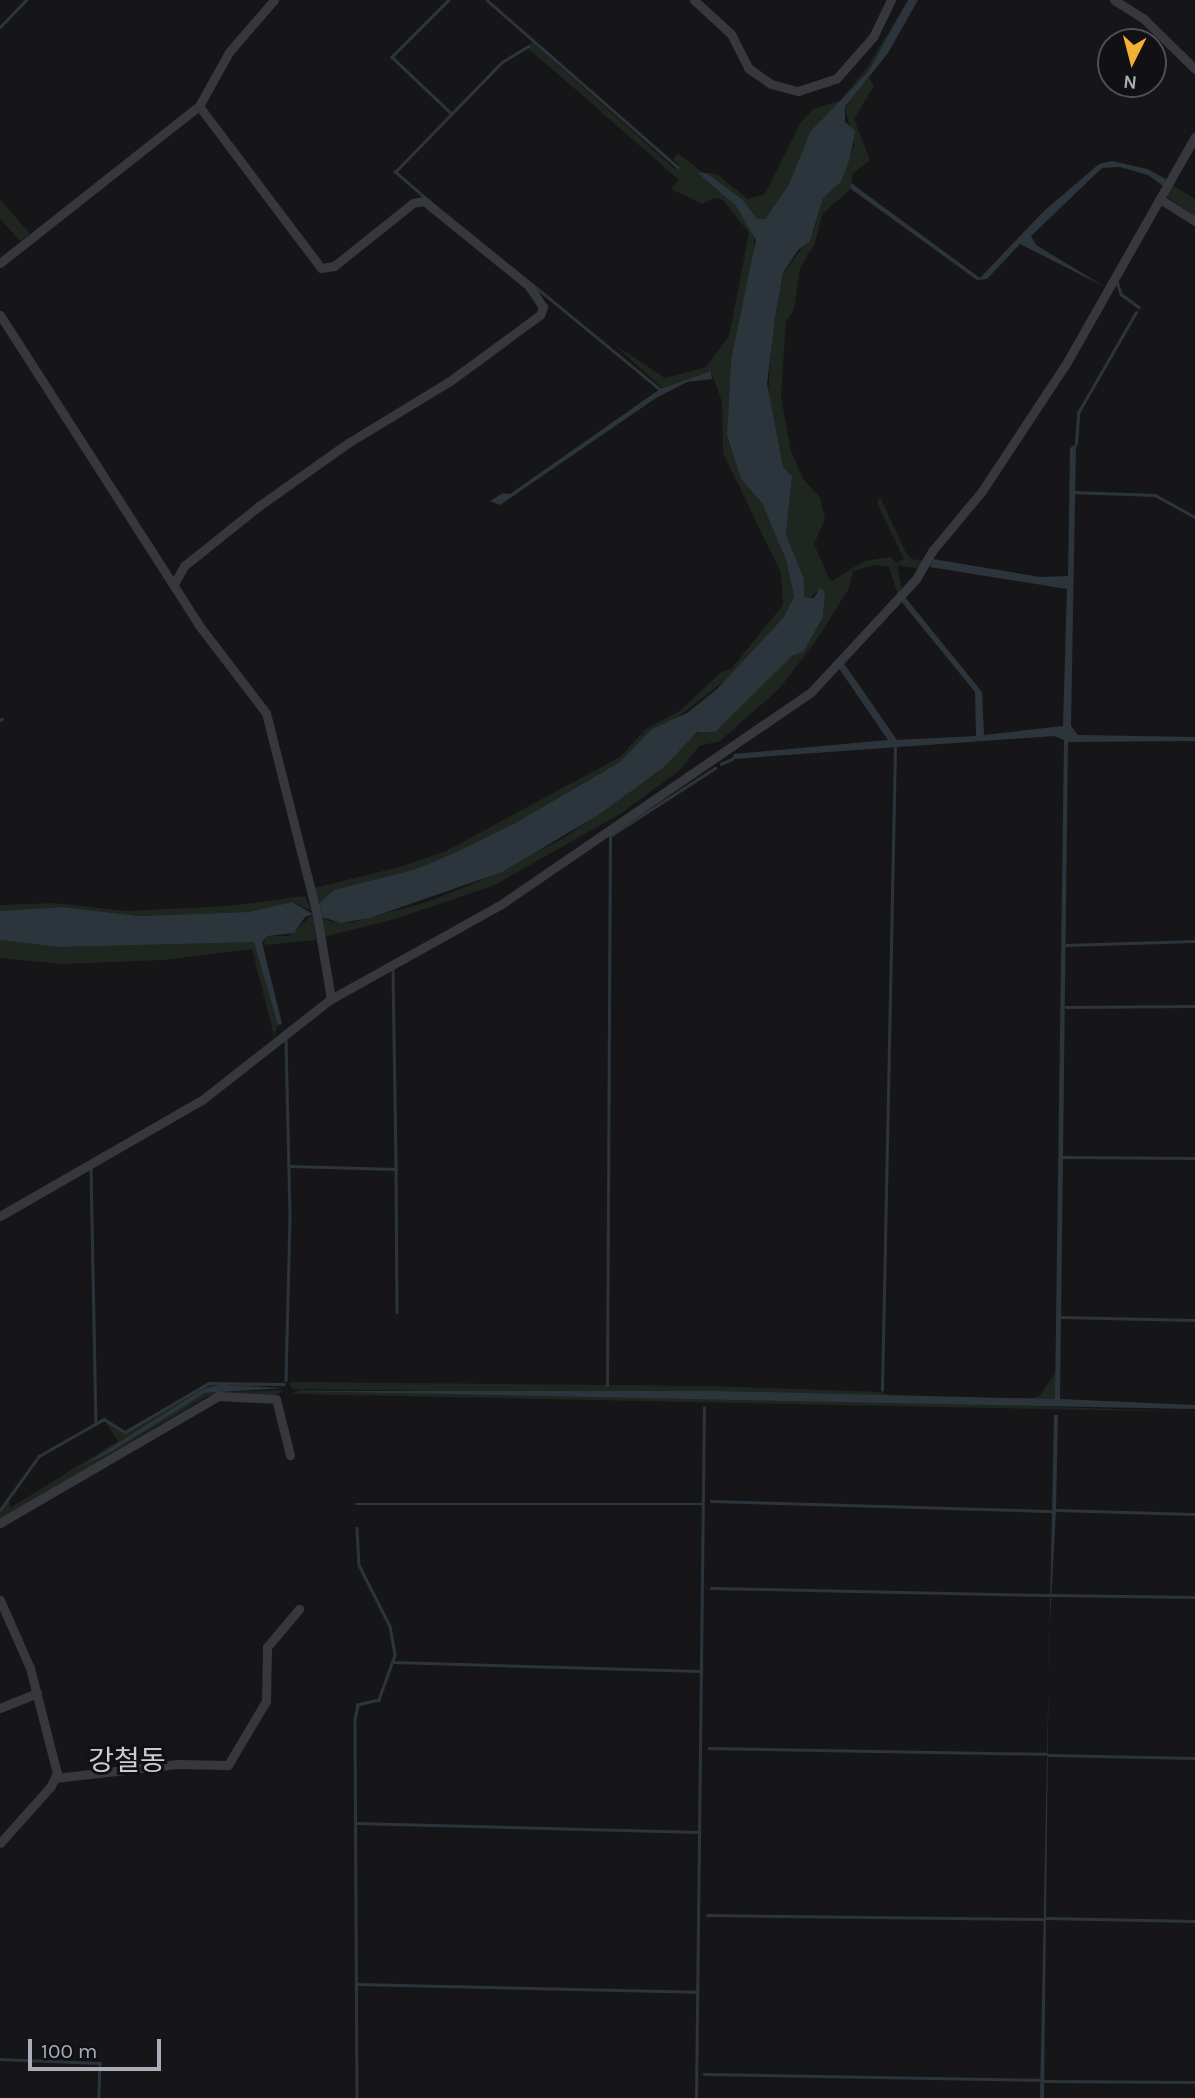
<!DOCTYPE html>
<html>
<head>
<meta charset="utf-8">
<style>
  body { margin:0 }
  #map { position:relative; width:1195px; height:2098px; overflow:hidden; background:#161618; font-family:Karla,"Noto Sans KR",sans-serif }
  div>[style] { position:absolute }
  [style*='--x'] { left:calc(var(--x)*1px); top:calc(var(--y)*1px); width:calc(var(--w)*1px); rotate:calc(var(--a)*1deg) }
  .green>* { inset:0; background:#1e261f }
  .water>* { inset:0; background:#2c353c }
  .stream>* { height:2.5px; margin:-1.25px; padding:0 1.25px; transform-origin:1.25px; border-radius:1.25px; background:#2c353c }
  .minor>* { height:9px; margin:-4.5px; padding:0 4.5px; transform-origin:4.5px; border-radius:4.5px; background:#37383d }
  span { translate:-50% -50%; white-space:nowrap; text-align:center; line-height:1.15; -webkit-text-stroke:6px #111113; paint-order:stroke }
  .quarter-label { font-size:28px; color:#c9ccd4 }
  .north { position:absolute; left:1097px; top:28px; width:70px; height:70px; box-sizing:border-box; background:#111113; border:2px solid #4d4f55; border-radius:50%; rotate:186deg; font-size:19px; font-weight:700; line-height:28px; text-align:center; color:#a8adb8 }
  .north::after { content:''; display:block; margin:auto; width:24px; height:32px; background:#f2b134; clip-path:polygon(50% 0,100% 100%,50% 72%,0 100%) }
  .scale { position:absolute; left:28px; top:2039px; width:133px; height:32px; box-sizing:border-box; border:4px solid #a8adb8; border-top:0; padding-left:9px; font-size:21px; line-height:24px; white-space:nowrap; color:#a8adb8; -webkit-text-stroke:5px #111113; paint-order:stroke }
</style>
</head>
<body>
<div id="map">
  <div class="green">
    <i style="clip-path:polygon(908px 0,868px 72px,835px 111px,822px 119px,788px 186px,765px 219px,757px 219px,706px 173px,717px 174px,748px 199px,765px 194px,800px 124px,813px 109px,840px 101px,867px 68px)"></i>
    <i style="clip-path:polygon(532px 42px,676px 170px,680px 166px,673px 159px,678px 153px,698px 169px,736px 206px,754px 230px,754px 265px,731px 360px,727px 435px,741px 479px,762px 503px,786px 560px,794px 596px,784px 617px,728px 678px,620px 762px,517px 822px,454px 853px,416px 869px,334px 890px,319px 909px,314px 888px,403px 866px,446px 851px,620px 757px,646px 729px,681px 710px,720px 673px,732px 668px,783px 605px,781px 573px,723px 453px,722px 402px,711px 371px,662px 388px,615px 345px,665px 378px,706px 367px,729px 336px,749px 233px,723px 200px,714px 198px,702px 204px,671px 189px,679px 180px,528px 48px)"></i>
    <i style="clip-path:polygon(869px 77px,874px 86px,854px 119px,870px 160px,853px 173px,851px 189px,822px 214px,815px 243px,800px 268px,794px 310px,786px 321px,781px 398px,791px 451px,803px 479px,820px 497px,825px 519px,814px 544px,829px 578px,832px 581px,864px 561px,891px 557px,896px 563px,904px 559px,877px 503px,880px 497px,905px 551px,912px 559px,926px 561px,922px 569px,897px 565px,902px 591px,898px 595px,889px 567px,875px 565px,853px 571px,849px 588px,820px 635px,780px 688px,720px 741px,699px 746px,679px 771px,620px 814px,495px 885px,395px 919px,323px 937px,319px 914px,329px 921px,350px 923px,427px 902px,475px 883px,564px 838px,663px 768px,689px 738px,728px 717px,792px 656px,804px 651px,823px 617px,825px 592px,817px 591px,809px 600px,804px 597px,786px 535px,792px 476px,783px 467px,768px 394px,772px 337px,783px 274px,814px 231px,823px 198px,838px 185px,850px 158px,854px 145px,845px 108px)"></i>
    <i style="clip-path:polygon(1171px 184px,1195px 199px,1195px 217px,1166px 196px)"></i>
    <i style="clip-path:polygon(0 199px,30px 234px,20px 241px,0 219px)"></i>
    <i style="clip-path:polygon(305px 896px,312px 911px,292px 902px,248px 912px,139px 916px,62px 907px,0 911px,0 905px,54px 903px,127px 911px,229px 906px)"></i>
    <i style="clip-path:polygon(313px 914px,316px 940px,263px 945px,268px 936px,289px 936px)"></i>
    <i style="clip-path:polygon(0 940px,59px 947px,255px 941px,278px 1025px,274px 1036px,252px 949px,164px 960px,62px 964px,0 958px)"></i>
    <i style="clip-path:polygon(1057px 1370px,1056px 1399px,1027px 1401px,1040px 1395px)"></i>
    <i style="clip-path:polygon(289px 1382px,708px 1386px,882px 1392px,893px 1397px,292px 1389px)"></i>
    <i style="clip-path:polygon(209px 1384px,284px 1385px,203px 1389px,86px 1465px,205px 1393px,284px 1390px,275px 1395px,207px 1396px,0 1520px,0 1511px,9px 1500px,10px 1508px,118px 1441px,104px 1420px,128px 1432px)"></i>
    <i style="clip-path:polygon(300px 1390px,837px 1399px,1195px 1412px,291px 1394px)"></i>
  </div>
  <div class="water">
    <i style="clip-path:polygon(908px 0,918px 0,888px 53px,845px 107px,845px 122px,855px 131px,850px 158px,841px 182px,823px 198px,810px 241px,798px 250px,783px 273px,775px 319px,767px 384px,783px 467px,792px 476px,786px 535px,804px 579px,804px 597px,814px 598px,820px 588px,825px 592px,823px 617px,804px 651px,792px 656px,715px 732px,697px 732px,663px 768px,598px 815px,502px 872px,370px 918px,341px 923px,322px 917px,320px 903px,334px 890px,416px 869px,454px 853px,517px 822px,620px 762px,652px 729px,687px 713px,717px 689px,784px 617px,794px 596px,786px 560px,762px 503px,741px 479px,727px 435px,731px 360px,756px 240px,736px 206px,697px 172px,706px 173px,743px 200px,757px 219px,765px 219px,788px 186px,811px 131px,868px 72px)"></i>
    <i style="clip-path:polygon(1112px 161px,1147px 169px,1166px 179px,1163px 186px,1148px 175px,1120px 167px,1102px 168px,1031px 236px,1036px 245px,1105px 287px,1020px 244px,987px 279px,977px 280px,851px 189px,851px 183px,980px 278px,1044px 211px,1099px 164px)"></i>
    <i style="clip-path:polygon(711px 371px,712px 379px,687px 382px,656px 398px,500px 505px,490px 501px,503px 493px,510px 494px,660px 389px)"></i>
    <i style="clip-path:polygon(1076px 444px,1071px 726px,1078px 735px,1195px 737px,1195px 741px,1068px 742px,1060px 1399px,1195px 1405px,1195px 1409px,291px 1391px,715px 1391px,1055px 1399px,1064px 740px,1054px 736px,732px 759px,734px 754px,888px 740px,838px 667px,843px 662px,897px 740px,976px 736px,975px 692px,900px 600px,904px 596px,982px 692px,984px 735px,1063px 726px,1067px 589px,930px 567px,933px 559px,1040px 577px,1068px 576px,1070px 448px)"></i>
    <i style="clip-path:polygon(292px 902px,313px 914px,305px 917px,294px 933px,268px 936px,262px 942px,282px 1024px,278px 1025px,254px 942px,59px 947px,0 940px,0 911px,62px 907px,139px 916px,248px 912px)"></i>
    <i style="clip-path:polygon(221px 1385px,284px 1388px,205px 1393px,112px 1451px,79px 1468px,203px 1389px)"></i>
    <i style="clip-path:polygon(1054px 1415px,1058px 1415px,1056px 1510px,1049px 1639px,1044px 2098px,1040px 2098px)"></i>
  </div>
  <div class="stream">
    <i style="--x:449;--y:0;--w:81;--a:135"></i>
    <i style="--x:392;--y:57;--w:81;--a:43.5"></i>
    <i style="--x:487;--y:0;--w:254;--a:41.2"></i>
    <i style="--x:0;--y:27;--w:37;--a:-46"></i>
    <i style="--x:425;--y:198;--w:40;--a:-139"></i>
    <i style="--x:395;--y:172;--w:153;--a:-45.8"></i>
    <i style="--x:502;--y:62;--w:31;--a:-31"></i>
    <i style="--x:1117;--y:281;--w:14;--a:73"></i>
    <i style="--x:1121;--y:294;--w:22;--a:36"></i>
    <i style="--x:532;--y:284;--w:166;--a:39.4"></i>
    <i style="--x:1076;--y:444;--w:31;--a:-86"></i>
    <i style="--x:1078;--y:413;--w:116;--a:-60.1"></i>
    <i style="--x:1072;--y:492;--w:83;--a:2.1"></i>
    <i style="--x:1155;--y:495;--w:46;--a:28.8"></i>
    <i style="--x:0;--y:720;--w:2;--a:-27"></i>
    <i style="--x:721;--y:764;--w:12;--a:-24"></i>
    <i style="--x:1066;--y:945;--w:129;--a:-1.8"></i>
    <i style="--x:393;--y:970;--w:199;--a:89.1"></i>
    <i style="--x:1066;--y:1007;--w:129;--a:-0.4"></i>
    <i style="--x:286;--y:1040;--w:176;--a:88.7"></i>
    <i style="--x:290;--y:1216;--w:164;--a:91.4"></i>
    <i style="--x:1063;--y:1157;--w:132;--a:0.4"></i>
    <i style="--x:290;--y:1166;--w:106;--a:1.6"></i>
    <i style="--x:396;--y:1169;--w:143;--a:89.6"></i>
    <i style="--x:91;--y:1167;--w:255;--a:88.9"></i>
    <i style="--x:1060;--y:1317;--w:135;--a:1.3"></i>
    <i style="--x:607;--y:1385;--w:549;--a:-89.69"></i>
    <i style="--x:610;--y:836;--w:125;--a:-32.9"></i>
    <i style="--x:882;--y:1390;--w:642;--a:-88.84"></i>
    <i style="--x:711;--y:1501;--w:343;--a:1.7"></i>
    <i style="--x:356;--y:1504;--w:347;--a:0"></i>
    <i style="--x:0;--y:1510;--w:67;--a:-54.2"></i>
    <i style="--x:39;--y:1456;--w:75;--a:-29.6"></i>
    <i style="--x:104;--y:1419;--w:25;--a:32"></i>
    <i style="--x:125;--y:1432;--w:97;--a:-30.3"></i>
    <i style="--x:209;--y:1383;--w:75;--a:0.8"></i>
    <i style="--x:1056;--y:1510;--w:139;--a:1.6"></i>
    <i style="--x:357;--y:1528;--w:37;--a:87"></i>
    <i style="--x:359;--y:1565;--w:68;--a:63.1"></i>
    <i style="--x:390;--y:1626;--w:29;--a:80"></i>
    <i style="--x:395;--y:1655;--w:48;--a:109.6"></i>
    <i style="--x:379;--y:1700;--w:22;--a:167"></i>
    <i style="--x:358;--y:1705;--w:14;--a:102"></i>
    <i style="--x:355;--y:1719;--w:379;--a:89.7"></i>
    <i style="--x:711;--y:1588;--w:338;--a:1.2"></i>
    <i style="--x:1052;--y:1595;--w:143;--a:0.8"></i>
    <i style="--x:394;--y:1662;--w:307;--a:1.7"></i>
    <i style="--x:709;--y:1748;--w:336;--a:1"></i>
    <i style="--x:1048;--y:1755;--w:147;--a:1.2"></i>
    <i style="--x:356;--y:1823;--w:343;--a:1.5"></i>
    <i style="--x:707;--y:1915;--w:336;--a:0.7"></i>
    <i style="--x:1046;--y:1918;--w:149;--a:1.2"></i>
    <i style="--x:357;--y:1984;--w:340;--a:1.3"></i>
    <i style="--x:0;--y:2059;--w:100;--a:2.3"></i>
    <i style="--x:100;--y:2063;--w:35;--a:92"></i>
    <i style="--x:704;--y:2074;--w:336;--a:1"></i>
    <i style="--x:1044;--y:2081;--w:151;--a:0.4"></i>
    <i style="--x:696;--y:2098;--w:690;--a:-89.34"></i>
  </div>
  <div class="minor">
    <i style="--x:694;--y:0;--w:50;--a:42.6"></i>
    <i style="--x:731;--y:34;--w:38;--a:63"></i>
    <i style="--x:748;--y:68;--w:28;--a:35"></i>
    <i style="--x:771;--y:84;--w:28;--a:15"></i>
    <i style="--x:798;--y:91;--w:40;--a:-18"></i>
    <i style="--x:836;--y:79;--w:56;--a:-48.6"></i>
    <i style="--x:873;--y:37;--w:41;--a:-64.1"></i>
    <i style="--x:1114;--y:0;--w:36;--a:32"></i>
    <i style="--x:1144;--y:19;--w:71;--a:44.4"></i>
    <i style="--x:1160;--y:199;--w:41;--a:32.2"></i>
    <i style="--x:0;--y:263;--w:253;--a:-38.3"></i>
    <i style="--x:199;--y:106;--w:62;--a:-60.9"></i>
    <i style="--x:229;--y:52;--w:69;--a:-49.1"></i>
    <i style="--x:0;--y:315;--w:367;--a:57.3"></i>
    <i style="--x:198;--y:624;--w:112;--a:52.6"></i>
    <i style="--x:266;--y:713;--w:203;--a:75.8"></i>
    <i style="--x:316;--y:910;--w:90;--a:80.4"></i>
    <i style="--x:174;--y:584;--w:21;--a:-61"></i>
    <i style="--x:184;--y:566;--w:96;--a:-38.7"></i>
    <i style="--x:259;--y:506;--w:109;--a:-35.3"></i>
    <i style="--x:348;--y:443;--w:119;--a:-31.3"></i>
    <i style="--x:450;--y:381;--w:112;--a:-36.3"></i>
    <i style="--x:540;--y:315;--w:9;--a:-69"></i>
    <i style="--x:543;--y:307;--w:25;--a:-124"></i>
    <i style="--x:529;--y:286;--w:135;--a:-141"></i>
    <i style="--x:424;--y:201;--w:11;--a:170"></i>
    <i style="--x:413;--y:203;--w:101;--a:141.4"></i>
    <i style="--x:334;--y:266;--w:13;--a:171"></i>
    <i style="--x:321;--y:268;--w:203;--a:-127"></i>
    <i style="--x:0;--y:1216;--w:233;--a:-29.9"></i>
    <i style="--x:202;--y:1100;--w:164;--a:-38.1"></i>
    <i style="--x:331;--y:999;--w:193;--a:-29.1"></i>
    <i style="--x:500;--y:905;--w:378;--a:-34.4"></i>
    <i style="--x:812;--y:691;--w:153;--a:-47.1"></i>
    <i style="--x:916;--y:579;--w:34;--a:-60"></i>
    <i style="--x:933;--y:550;--w:77;--a:-50.3"></i>
    <i style="--x:982;--y:491;--w:154;--a:-56.6"></i>
    <i style="--x:1067;--y:362;--w:259;--a:-60.4"></i>
    <i style="--x:0;--y:1523;--w:252;--a:-30.2"></i>
    <i style="--x:218;--y:1396;--w:58;--a:3"></i>
    <i style="--x:276;--y:1399;--w:58;--a:76"></i>
    <i style="--x:0;--y:1600;--w:74;--a:66.2"></i>
    <i style="--x:30;--y:1668;--w:108;--a:75.6"></i>
    <i style="--x:57;--y:1773;--w:14;--a:115"></i>
    <i style="--x:51;--y:1786;--w:76;--a:131.8"></i>
    <i style="--x:0;--y:1708;--w:40;--a:-22"></i>
    <i style="--x:55;--y:1778;--w:123;--a:-6.5"></i>
    <i style="--x:177;--y:1764;--w:51;--a:1.1"></i>
    <i style="--x:228;--y:1765;--w:74;--a:-59.3"></i>
    <i style="--x:266;--y:1701;--w:54;--a:-88.9"></i>
    <i style="--x:267;--y:1647;--w:50;--a:-49.9"></i>
  </div>
  <div class="quarter-label">
    <span style="left:127px;top:1761px">강철동</span>
  </div>
  <div class="north">N</div>
  <div class="scale">100 m</div>
</div>
</body>
</html>
